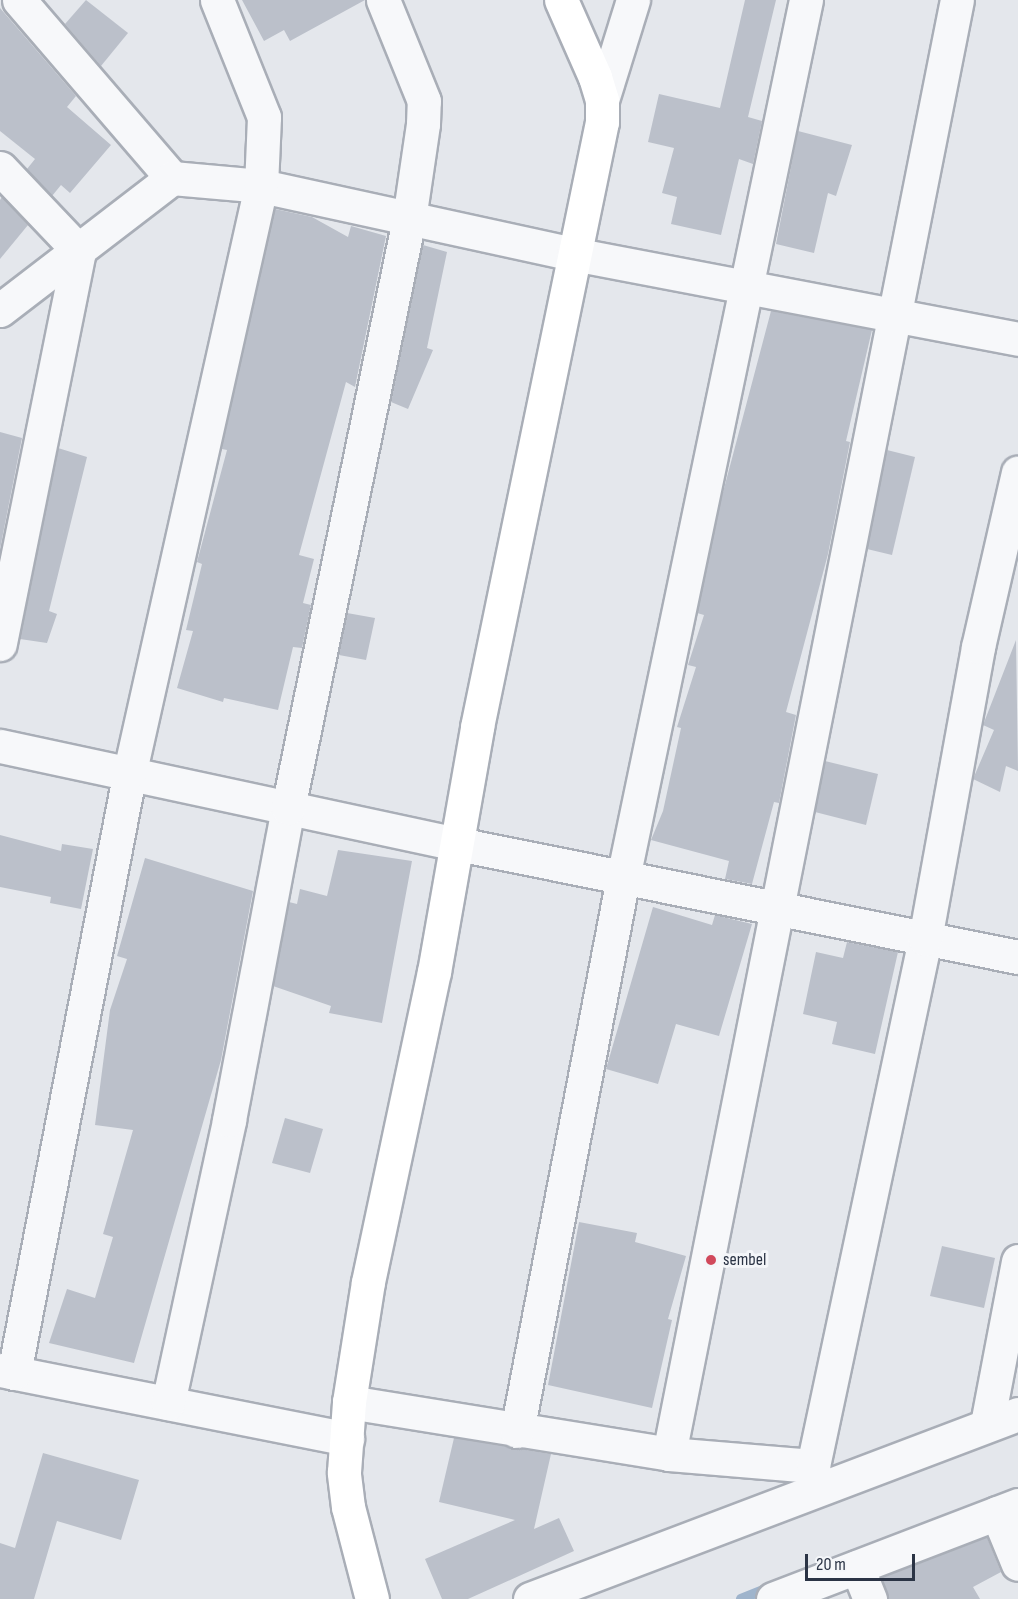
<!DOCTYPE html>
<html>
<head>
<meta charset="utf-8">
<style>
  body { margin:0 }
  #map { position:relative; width:1018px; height:1599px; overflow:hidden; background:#e4e7ec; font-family:"Sofia Sans Condensed",sans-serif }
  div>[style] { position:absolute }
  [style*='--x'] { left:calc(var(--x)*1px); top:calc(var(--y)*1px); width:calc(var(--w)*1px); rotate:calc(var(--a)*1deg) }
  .stream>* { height:10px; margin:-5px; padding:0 5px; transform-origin:5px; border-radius:5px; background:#9fb4cc }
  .building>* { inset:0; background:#bbc0ca }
  .roads { filter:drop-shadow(2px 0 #a9aeb7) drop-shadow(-2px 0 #a9aeb7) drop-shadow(0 2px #a9aeb7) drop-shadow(0 -2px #a9aeb7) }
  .street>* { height:33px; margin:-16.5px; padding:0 16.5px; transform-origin:16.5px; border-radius:16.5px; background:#f7f8fa }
  .secondary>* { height:33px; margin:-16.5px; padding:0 16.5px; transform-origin:16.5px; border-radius:16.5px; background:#fff }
  .dots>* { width:16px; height:16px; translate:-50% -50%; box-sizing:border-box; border:3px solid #f4f6f9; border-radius:50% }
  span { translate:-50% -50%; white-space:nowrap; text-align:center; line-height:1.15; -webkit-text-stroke:6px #f4f6f9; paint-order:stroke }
  .poi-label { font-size:18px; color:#2b3445 }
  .left { translate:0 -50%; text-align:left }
  .scale { position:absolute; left:805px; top:1554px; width:110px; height:27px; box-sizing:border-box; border:3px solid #2b3445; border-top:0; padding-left:8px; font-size:18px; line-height:21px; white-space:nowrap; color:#2b3445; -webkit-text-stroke:4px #f4f6f9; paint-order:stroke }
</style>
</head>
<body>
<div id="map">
  <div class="stream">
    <i style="--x:741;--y:1599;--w:32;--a:-22"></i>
  </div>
  <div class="building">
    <i style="clip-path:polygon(86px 0,128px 33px,101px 66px,65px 24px)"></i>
    <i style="clip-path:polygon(242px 0,365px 0,290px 41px,284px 30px,264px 41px)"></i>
    <i style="clip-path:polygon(745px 0,776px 0,748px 117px,762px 121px,753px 164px,739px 159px,721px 235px,671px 224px,677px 197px,662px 193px,674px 148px,648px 142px,659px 94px,720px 108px)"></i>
    <i style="clip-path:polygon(0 8px,76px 96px,67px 107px,111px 145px,70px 193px,61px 185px,52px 196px,27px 169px,35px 159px,0 131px)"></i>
    <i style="clip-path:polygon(798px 131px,852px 145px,836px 196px,828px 193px,814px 253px,776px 244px)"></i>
    <i style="clip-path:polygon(2px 197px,28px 225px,0 259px,0 200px)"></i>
    <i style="clip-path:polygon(275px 209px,312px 217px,348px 237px,351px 226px,386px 236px,355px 387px,346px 382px,299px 555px,314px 559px,303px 603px,311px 605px,302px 648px,293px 647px,278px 710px,224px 698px,223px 702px,177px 688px,193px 631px,186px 630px,202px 564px,197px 562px,227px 450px,222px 449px,223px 439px)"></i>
    <i style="clip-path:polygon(423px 245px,447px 252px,427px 348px,433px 350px,408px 409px,391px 402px)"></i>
    <i style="clip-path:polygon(771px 311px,872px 330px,846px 441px,850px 442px,828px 554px,786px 712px,796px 715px,779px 803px,774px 802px,752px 884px,725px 879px,729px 861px,651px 840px,663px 811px,681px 728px,677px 727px,696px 667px,688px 665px,704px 615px,697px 613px,722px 496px)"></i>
    <i style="clip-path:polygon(0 432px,22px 438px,0 549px)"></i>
    <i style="clip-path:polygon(58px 448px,87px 457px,49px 611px,57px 614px,47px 643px,20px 639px)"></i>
    <i style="clip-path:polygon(887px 450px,915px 457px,892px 555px,867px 549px)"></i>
    <i style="clip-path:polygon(347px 613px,375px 618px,366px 660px,339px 655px)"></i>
    <i style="clip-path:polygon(1016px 640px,1018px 771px,1006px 766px,1000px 792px,973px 779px,994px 730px,983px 725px)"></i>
    <i style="clip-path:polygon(825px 761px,878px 774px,866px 825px,815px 812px)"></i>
    <i style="clip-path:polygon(0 835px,61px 851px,62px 844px,93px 849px,81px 909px,50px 903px,51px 897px,0 887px)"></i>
    <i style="clip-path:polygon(338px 850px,412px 861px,382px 1023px,329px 1013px,331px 1006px,273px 986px,289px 902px,297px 904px,300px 889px,327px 896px)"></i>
    <i style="clip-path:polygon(145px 858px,253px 891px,221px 1060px,134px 1363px,49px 1343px,67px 1289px,95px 1298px,113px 1237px,103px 1234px,133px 1130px,95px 1125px,110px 1010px,127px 959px,117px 956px)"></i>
    <i style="clip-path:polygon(653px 907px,712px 925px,715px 915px,752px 924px,719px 1036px,676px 1024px,658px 1084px,606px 1069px)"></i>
    <i style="clip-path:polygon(847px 942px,898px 952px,875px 1054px,832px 1044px,837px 1022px,803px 1014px,816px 952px,843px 958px)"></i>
    <i style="clip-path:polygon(285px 1118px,323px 1129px,310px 1173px,272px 1163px)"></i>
    <i style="clip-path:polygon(579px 1222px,637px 1233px,635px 1242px,686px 1256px,668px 1319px,672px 1320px,652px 1408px,548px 1385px)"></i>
    <i style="clip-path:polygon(942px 1246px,995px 1258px,984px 1308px,930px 1296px)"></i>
    <i style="clip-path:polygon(454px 1438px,551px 1454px,534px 1529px,559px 1518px,574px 1551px,468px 1599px,442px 1599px,425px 1559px,515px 1520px,439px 1502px)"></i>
    <i style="clip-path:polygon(43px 1453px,139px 1480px,121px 1540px,57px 1521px,34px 1599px,0 1599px,0 1543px,15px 1548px)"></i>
    <i style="clip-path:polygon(987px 1537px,1001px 1572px,973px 1587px,980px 1599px,888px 1599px,881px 1577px)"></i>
  </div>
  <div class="roads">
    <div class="street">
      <i style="--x:19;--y:0;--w:235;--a:49.3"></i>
      <i style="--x:602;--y:100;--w:105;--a:-72.8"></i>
      <i style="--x:0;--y:168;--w:115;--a:46.4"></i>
      <i style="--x:79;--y:251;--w:401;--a:101.4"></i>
      <i style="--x:0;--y:310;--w:217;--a:-37.5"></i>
      <i style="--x:172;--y:178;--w:89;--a:5.1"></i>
      <i style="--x:261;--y:186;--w:319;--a:12.3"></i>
      <i style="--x:573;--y:254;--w:453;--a:10.8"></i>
      <i style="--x:0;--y:746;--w:468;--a:12.1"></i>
      <i style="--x:458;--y:844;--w:571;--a:11.41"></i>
      <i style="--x:0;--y:1370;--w:354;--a:11.2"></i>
      <i style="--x:14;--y:1373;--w:613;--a:-79.09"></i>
      <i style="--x:130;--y:771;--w:599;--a:-77.38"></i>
      <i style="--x:261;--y:186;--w:69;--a:-87.5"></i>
      <i style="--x:264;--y:117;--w:126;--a:-111.9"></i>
      <i style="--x:349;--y:1402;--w:324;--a:9.2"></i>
      <i style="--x:669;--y:1454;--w:144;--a:4.8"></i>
      <i style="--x:168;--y:1403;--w:289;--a:-77.8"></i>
      <i style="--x:229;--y:1120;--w:318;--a:-79.3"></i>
      <i style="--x:288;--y:808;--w:601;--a:-78.39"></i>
      <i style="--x:409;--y:219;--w:96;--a:-81.6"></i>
      <i style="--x:423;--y:124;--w:23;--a:-88"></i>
      <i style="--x:424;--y:101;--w:109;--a:-112.1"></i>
      <i style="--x:987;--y:1424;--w:166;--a:-79.2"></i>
      <i style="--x:517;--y:1431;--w:563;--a:-79.15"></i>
      <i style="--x:623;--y:878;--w:897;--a:-78.23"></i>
      <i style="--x:669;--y:1454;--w:1482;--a:-78.8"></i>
      <i style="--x:814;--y:1490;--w:24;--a:-92"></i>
      <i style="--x:813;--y:1466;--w:539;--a:-78"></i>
      <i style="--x:925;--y:939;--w:297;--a:-79.7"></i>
      <i style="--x:978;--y:647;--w:179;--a:-77.1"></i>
      <i style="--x:997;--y:1513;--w:55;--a:67.6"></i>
      <i style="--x:857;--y:1567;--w:35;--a:68"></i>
      <i style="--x:530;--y:1599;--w:522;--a:-20.76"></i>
      <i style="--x:773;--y:1599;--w:262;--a:-21"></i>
    </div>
    <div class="secondary">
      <i style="--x:372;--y:1599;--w:95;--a:-104.6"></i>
      <i style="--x:348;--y:1507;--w:35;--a:-97"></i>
      <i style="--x:344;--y:1472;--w:70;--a:-85.9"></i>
      <i style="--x:349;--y:1402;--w:121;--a:-81"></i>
      <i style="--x:368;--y:1282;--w:317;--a:-78"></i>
      <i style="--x:434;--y:972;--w:249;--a:-80"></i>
      <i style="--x:477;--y:727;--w:618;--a:-78.33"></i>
      <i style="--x:602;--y:122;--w:22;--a:-90"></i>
      <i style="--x:602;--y:100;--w:24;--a:-107"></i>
      <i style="--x:595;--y:77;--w:84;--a:-113.8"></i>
    </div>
  </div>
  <div class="dots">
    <i style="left:711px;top:1260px;background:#d1495b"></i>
  </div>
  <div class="poi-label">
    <span class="left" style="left:723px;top:1260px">sembel</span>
  </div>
  <div class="scale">20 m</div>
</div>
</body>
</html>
